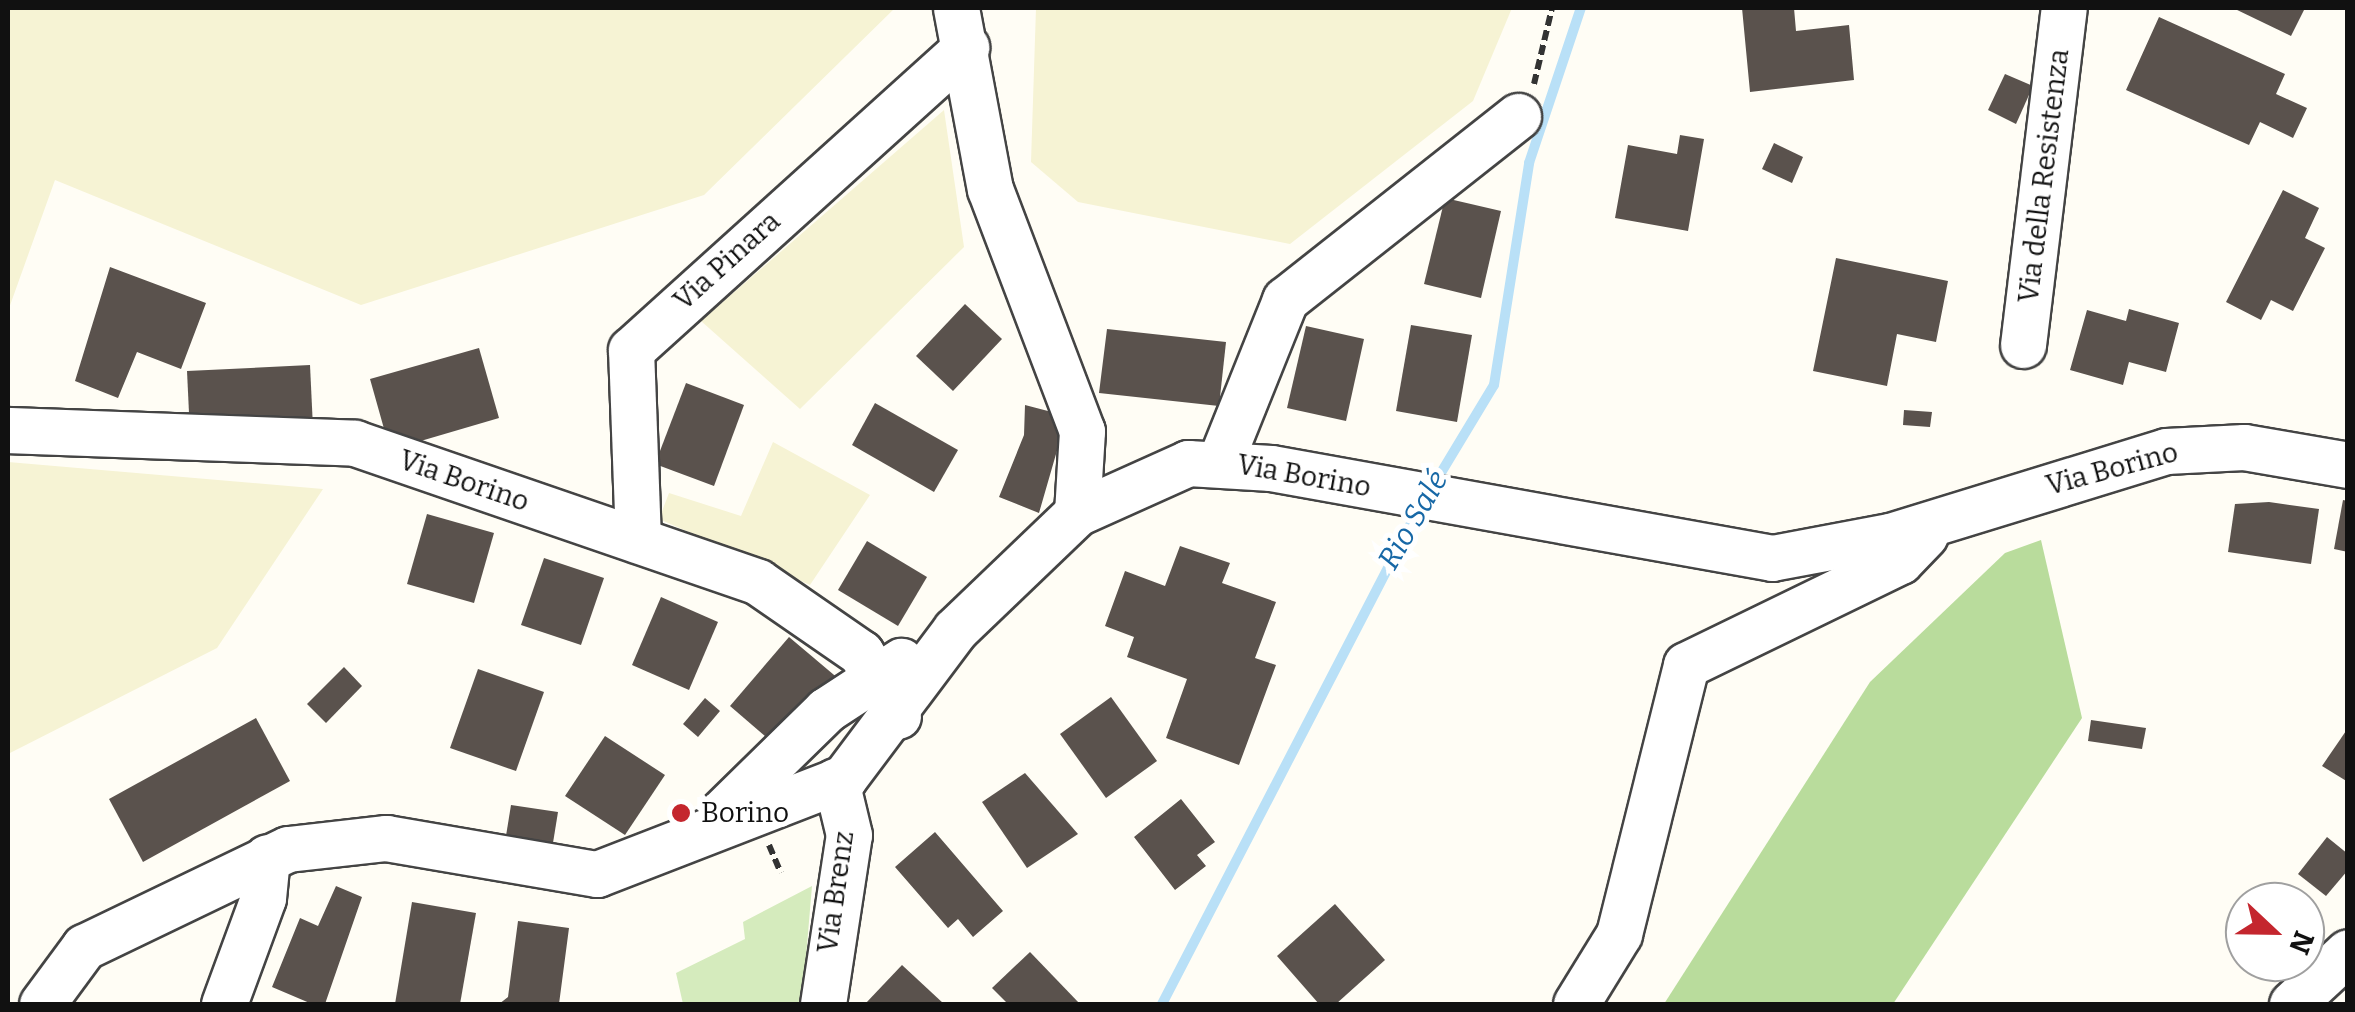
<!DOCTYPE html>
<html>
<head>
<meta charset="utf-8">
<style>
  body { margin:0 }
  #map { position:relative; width:2355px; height:1012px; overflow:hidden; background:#fffdf5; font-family:Bitter,serif }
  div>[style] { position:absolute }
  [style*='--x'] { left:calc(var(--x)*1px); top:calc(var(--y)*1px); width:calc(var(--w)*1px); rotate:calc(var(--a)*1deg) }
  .farmland>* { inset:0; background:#f6f3d4 }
  .green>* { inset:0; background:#d5ebbd }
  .forest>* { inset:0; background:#b9dc9c }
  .stream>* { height:10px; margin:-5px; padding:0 5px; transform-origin:5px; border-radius:5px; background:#b9e0f7 }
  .building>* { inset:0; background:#5a524d }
  .path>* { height:6px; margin-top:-3px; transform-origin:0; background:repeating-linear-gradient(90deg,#333 0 10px,transparent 0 15px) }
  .roads { filter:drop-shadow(2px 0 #444) drop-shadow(-2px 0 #444) drop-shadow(0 2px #444) drop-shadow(0 -2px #444) }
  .minor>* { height:45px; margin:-22.5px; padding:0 22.5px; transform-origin:22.5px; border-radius:22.5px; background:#fff }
  .dots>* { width:28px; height:28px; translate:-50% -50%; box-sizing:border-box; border:5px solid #fff; border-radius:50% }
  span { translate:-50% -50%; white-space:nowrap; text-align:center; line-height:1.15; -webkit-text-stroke:10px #fff; paint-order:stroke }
  .street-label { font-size:28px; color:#111 }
  .poi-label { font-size:28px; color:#111 }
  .left { translate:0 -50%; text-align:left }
  .water-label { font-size:30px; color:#1768a6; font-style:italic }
  .frame { position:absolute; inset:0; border:10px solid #111; pointer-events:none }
  .north { position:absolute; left:2225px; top:882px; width:100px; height:100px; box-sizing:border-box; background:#fff; border:2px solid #a0a0a0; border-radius:50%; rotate:112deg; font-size:28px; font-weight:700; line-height:40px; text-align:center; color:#111 }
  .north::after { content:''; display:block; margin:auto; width:35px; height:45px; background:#c4262e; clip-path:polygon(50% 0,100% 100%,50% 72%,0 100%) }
</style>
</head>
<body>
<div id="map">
  <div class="farmland">
    <i style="clip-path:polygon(8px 8px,895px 8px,704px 195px,361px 305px,55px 180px,8px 311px)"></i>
    <i style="clip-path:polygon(1036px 8px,1512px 8px,1473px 101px,1290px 244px,1078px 202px,1031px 162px)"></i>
    <i style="clip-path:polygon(944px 110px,964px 247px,800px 409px,701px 321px)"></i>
    <i style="clip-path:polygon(773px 442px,870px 495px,810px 585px,659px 519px,669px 493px,741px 516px)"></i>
    <i style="clip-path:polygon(8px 462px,323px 489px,217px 648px,8px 754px)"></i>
  </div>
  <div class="green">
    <i style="clip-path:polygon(812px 886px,802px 1004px,683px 1004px,676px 973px,745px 939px,743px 922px)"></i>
  </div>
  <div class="forest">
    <i style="clip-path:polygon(2041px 540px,2082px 718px,1893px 1004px,1664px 1004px,1870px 682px,2005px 553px)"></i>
  </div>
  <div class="stream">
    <i style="--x:1433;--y:486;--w:118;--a:-58.9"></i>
    <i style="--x:1494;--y:385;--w:225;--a:-81"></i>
    <i style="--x:1529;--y:163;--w:163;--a:-71.5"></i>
    <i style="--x:1162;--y:1004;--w:559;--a:-62.61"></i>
  </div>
  <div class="building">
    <i style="clip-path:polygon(1742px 8px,1794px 8px,1796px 31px,1849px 25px,1854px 80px,1750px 92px)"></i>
    <i style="clip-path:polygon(2233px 8px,2305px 8px,2291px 36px)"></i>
    <i style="clip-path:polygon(2159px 17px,2285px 74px,2276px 94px,2307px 108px,2293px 138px,2260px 122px,2249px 145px,2126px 90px)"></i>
    <i style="clip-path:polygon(2005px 74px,2033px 86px,2016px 124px,1988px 110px)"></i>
    <i style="clip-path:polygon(1680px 135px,1704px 139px,1688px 231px,1615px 218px,1628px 145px,1677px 154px)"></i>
    <i style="clip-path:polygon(1774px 143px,1803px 157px,1792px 183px,1762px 169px)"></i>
    <i style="clip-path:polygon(2283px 190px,2319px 208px,2305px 238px,2325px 248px,2293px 311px,2271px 300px,2261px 320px,2226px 302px)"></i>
    <i style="clip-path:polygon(1445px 198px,1501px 211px,1481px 298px,1424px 284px)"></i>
    <i style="clip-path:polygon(1836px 258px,1948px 281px,1936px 342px,1897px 334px,1887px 386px,1813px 371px)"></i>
    <i style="clip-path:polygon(110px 267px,206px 303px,181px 369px,137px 352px,118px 398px,75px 381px)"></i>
    <i style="clip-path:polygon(965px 304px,1002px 339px,953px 391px,916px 356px)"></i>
    <i style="clip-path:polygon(2129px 309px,2179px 323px,2166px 372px,2129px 362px,2123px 385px,2070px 370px,2087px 310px,2126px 321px)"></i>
    <i style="clip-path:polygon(1411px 325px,1472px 335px,1457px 422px,1396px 411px)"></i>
    <i style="clip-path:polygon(1306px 326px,1364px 339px,1346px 421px,1287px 408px)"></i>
    <i style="clip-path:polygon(1107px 329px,1226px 342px,1219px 406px,1099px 393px)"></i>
    <i style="clip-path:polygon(479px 348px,499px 418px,390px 450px,370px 379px)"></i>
    <i style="clip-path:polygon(310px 365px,313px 428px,190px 434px,187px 371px)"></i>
    <i style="clip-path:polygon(686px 383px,744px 405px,714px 486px,655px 464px)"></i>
    <i style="clip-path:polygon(875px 403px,958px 450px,934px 492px,852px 445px)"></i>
    <i style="clip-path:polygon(1025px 405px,1067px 416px,1039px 513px,999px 497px,1024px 435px)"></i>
    <i style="clip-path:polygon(1904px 410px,1932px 412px,1930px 427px,1903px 425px)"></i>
    <i style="clip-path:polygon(2343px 500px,2348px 501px,2348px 552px,2334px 549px)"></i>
    <i style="clip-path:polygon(2269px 502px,2319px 509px,2311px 564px,2228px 552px,2235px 504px)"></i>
    <i style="clip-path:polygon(427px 514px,494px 533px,474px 603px,407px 584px)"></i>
    <i style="clip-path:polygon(867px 541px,927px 577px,898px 626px,838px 590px)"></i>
    <i style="clip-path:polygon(1180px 546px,1230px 563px,1222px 583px,1276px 602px,1255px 658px,1276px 665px,1239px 765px,1166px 738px,1187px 679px,1127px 657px,1134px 637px,1105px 626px,1125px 571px,1165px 586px)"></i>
    <i style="clip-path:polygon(544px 558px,604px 578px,581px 645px,521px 625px)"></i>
    <i style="clip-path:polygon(661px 597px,718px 622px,689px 690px,632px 665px)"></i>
    <i style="clip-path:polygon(789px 637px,840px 680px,772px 742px,730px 706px)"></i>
    <i style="clip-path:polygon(344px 667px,362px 686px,326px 723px,307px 704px)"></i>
    <i style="clip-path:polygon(478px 669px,544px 692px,516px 771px,450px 748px)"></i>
    <i style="clip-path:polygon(1111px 697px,1157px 761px,1106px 798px,1060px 734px)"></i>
    <i style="clip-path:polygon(705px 698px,720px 711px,698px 737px,683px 724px)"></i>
    <i style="clip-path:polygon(256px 718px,290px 781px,143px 862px,109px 799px)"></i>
    <i style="clip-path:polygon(2091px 720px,2146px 728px,2142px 749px,2088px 741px)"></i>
    <i style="clip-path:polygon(2348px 728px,2348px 782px,2322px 766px)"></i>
    <i style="clip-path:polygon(605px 736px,665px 775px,625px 835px,565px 796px)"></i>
    <i style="clip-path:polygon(1025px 773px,1078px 834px,1027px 868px,982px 802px)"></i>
    <i style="clip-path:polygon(1181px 799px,1215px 842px,1197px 855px,1206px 866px,1175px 890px,1134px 837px)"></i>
    <i style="clip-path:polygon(511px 805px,558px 812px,552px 849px,505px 842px)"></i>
    <i style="clip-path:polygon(935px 832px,1003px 911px,973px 937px,958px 919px,948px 928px,895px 867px)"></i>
    <i style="clip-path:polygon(2327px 837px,2348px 854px,2348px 870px,2326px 896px,2298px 874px)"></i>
    <i style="clip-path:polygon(336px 886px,362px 897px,325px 1004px,312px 1004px,272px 987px,300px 918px,318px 926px)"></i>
    <i style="clip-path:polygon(412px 902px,476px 913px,460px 1004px,395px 1004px)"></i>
    <i style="clip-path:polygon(1335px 904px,1385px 960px,1336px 1004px,1319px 1004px,1277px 956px)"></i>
    <i style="clip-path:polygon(518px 921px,569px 928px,559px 1004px,499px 1004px,508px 997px)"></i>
    <i style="clip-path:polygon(1030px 952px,1080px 1004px,1008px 1004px,992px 988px)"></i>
    <i style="clip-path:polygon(902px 965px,944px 1004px,865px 1004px)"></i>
  </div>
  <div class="path">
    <i style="--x:1534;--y:84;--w:78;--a:-76.7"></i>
    <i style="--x:769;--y:845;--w:30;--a:67"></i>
  </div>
  <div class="roads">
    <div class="minor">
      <i style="--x:956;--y:8;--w:184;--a:79.4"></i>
      <i style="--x:990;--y:189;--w:259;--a:69.2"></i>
      <i style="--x:1082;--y:431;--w:82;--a:93.5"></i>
      <i style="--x:2023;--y:345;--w:339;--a:-83.1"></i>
      <i style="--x:8;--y:430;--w:347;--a:2.1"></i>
      <i style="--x:355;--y:443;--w:426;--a:19"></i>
      <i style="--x:758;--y:582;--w:125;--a:34.6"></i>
      <i style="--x:861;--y:653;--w:73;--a:59.6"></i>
      <i style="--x:1220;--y:462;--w:175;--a:-68.1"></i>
      <i style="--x:1285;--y:300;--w:297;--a:-38.3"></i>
      <i style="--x:638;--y:540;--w:190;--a:-92.1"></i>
      <i style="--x:631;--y:350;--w:452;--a:-42.1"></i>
      <i style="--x:722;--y:812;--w:146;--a:-44.4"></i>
      <i style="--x:826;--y:710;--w:90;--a:-33.2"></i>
      <i style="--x:42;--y:1004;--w:71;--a:-53.6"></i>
      <i style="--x:84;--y:947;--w:226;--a:-25.7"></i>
      <i style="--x:288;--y:849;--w:99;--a:-6.4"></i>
      <i style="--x:386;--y:838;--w:214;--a:9.7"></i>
      <i style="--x:597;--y:874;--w:265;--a:-21.2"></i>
      <i style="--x:844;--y:778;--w:185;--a:-53.1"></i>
      <i style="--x:955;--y:630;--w:169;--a:-43.8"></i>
      <i style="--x:1077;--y:513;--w:122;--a:-24.2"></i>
      <i style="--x:1188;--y:463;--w:83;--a:3.4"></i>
      <i style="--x:1271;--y:468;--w:509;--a:10.18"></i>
      <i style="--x:1772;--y:558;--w:120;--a:-10.6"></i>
      <i style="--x:1890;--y:536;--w:289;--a:-17.1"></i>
      <i style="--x:2166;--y:451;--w:78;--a:-2.9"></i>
      <i style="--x:2244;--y:447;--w:106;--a:9.8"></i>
      <i style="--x:224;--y:1004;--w:113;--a:-69.8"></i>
      <i style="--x:263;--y:898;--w:41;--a:-84.4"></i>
      <i style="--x:823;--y:1004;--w:171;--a:-81.3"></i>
      <i style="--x:849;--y:835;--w:56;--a:-103.5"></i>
      <i style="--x:1576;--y:1004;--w:82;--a:-58.4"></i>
      <i style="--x:1619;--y:934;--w:277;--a:-76"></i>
      <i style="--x:1686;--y:665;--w:238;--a:-25.9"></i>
      <i style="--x:1900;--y:561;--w:36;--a:-46"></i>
      <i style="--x:2292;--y:1004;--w:76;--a:-42.9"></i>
    </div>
  </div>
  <div class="dots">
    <i style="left:681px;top:813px;background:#c4262e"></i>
  </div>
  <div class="street-label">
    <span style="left:2044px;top:176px;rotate:-83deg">Via della Resistenza</span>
    <span style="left:727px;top:261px;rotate:-42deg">Via Pinara</span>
    <span style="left:2112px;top:469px;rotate:-15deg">Via Borino</span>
    <span style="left:1304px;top:476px;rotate:10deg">Via Borino</span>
    <span style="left:464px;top:481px;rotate:19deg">Via Borino</span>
    <span style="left:836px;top:892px;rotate:-82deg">Via Brenz</span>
  </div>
  <div class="poi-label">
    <span class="left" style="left:701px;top:813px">Borino</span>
  </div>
  <div class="water-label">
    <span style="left:1413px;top:520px;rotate:-60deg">Rio Salé</span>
  </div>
  <div class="frame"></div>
  <div class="north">N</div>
</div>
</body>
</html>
